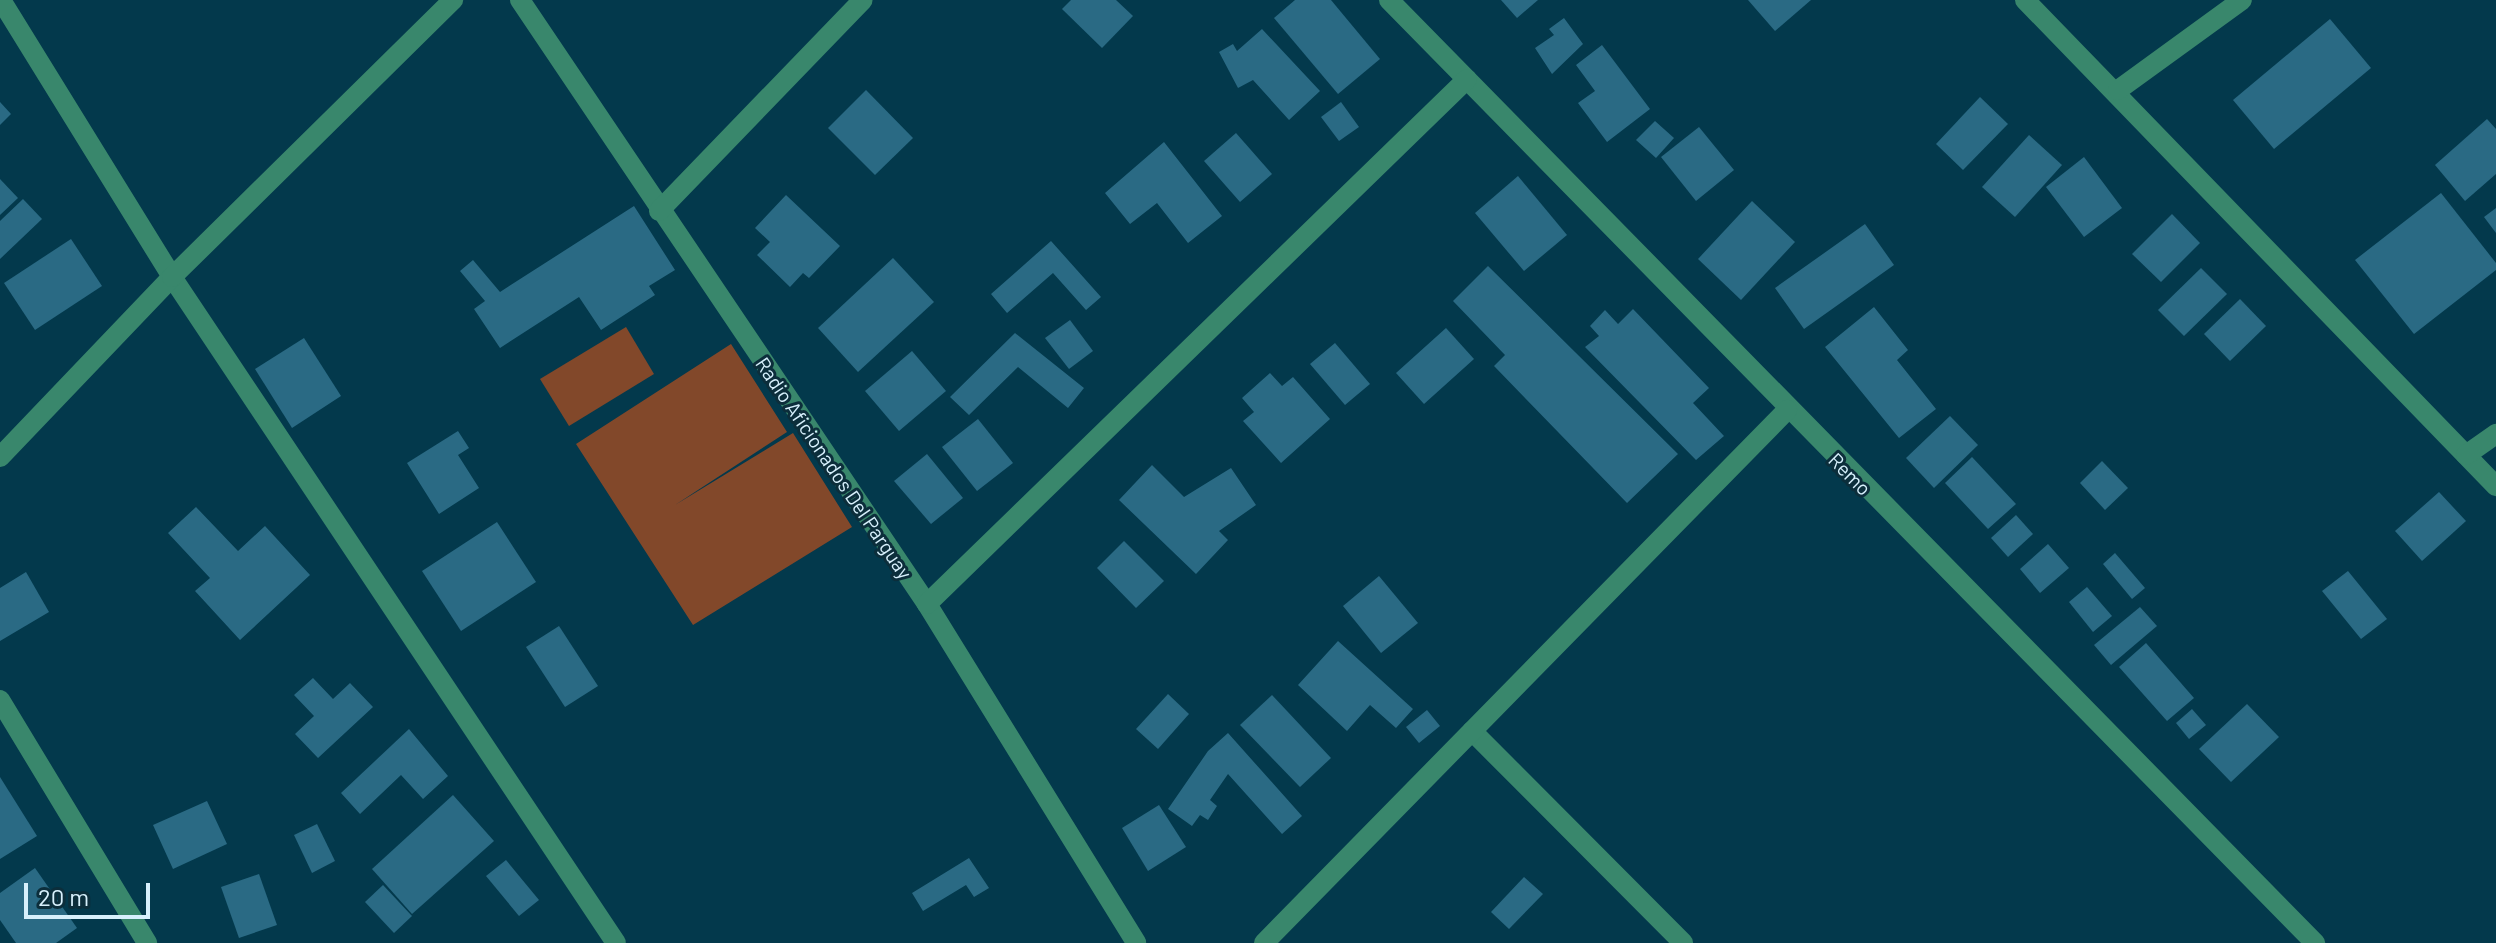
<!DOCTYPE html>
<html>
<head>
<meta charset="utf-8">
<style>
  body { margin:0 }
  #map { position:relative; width:2496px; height:943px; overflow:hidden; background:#03394c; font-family:Barlow,sans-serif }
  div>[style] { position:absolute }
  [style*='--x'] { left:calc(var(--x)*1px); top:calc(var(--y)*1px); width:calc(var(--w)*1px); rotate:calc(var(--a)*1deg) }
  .green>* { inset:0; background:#82482a }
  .building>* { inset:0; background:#2a6a84 }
  .minor>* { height:20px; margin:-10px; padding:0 10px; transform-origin:10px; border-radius:10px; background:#39876c }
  span { translate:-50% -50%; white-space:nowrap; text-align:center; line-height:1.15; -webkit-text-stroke:6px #0c2e3b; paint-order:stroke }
  .street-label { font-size:20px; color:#d7f0fc }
  .scale { position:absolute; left:24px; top:883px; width:126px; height:36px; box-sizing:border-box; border:4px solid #d7f0fc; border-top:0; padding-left:10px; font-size:24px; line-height:28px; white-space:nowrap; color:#d7f0fc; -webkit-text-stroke:6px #0c2e3b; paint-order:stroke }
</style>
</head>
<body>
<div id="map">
  <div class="green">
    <i style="clip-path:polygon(626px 327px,654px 374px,569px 426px,540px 379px)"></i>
    <i style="clip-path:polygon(731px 344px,787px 432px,675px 505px,793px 433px,852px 527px,693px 625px,576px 444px)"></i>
  </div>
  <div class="building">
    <i style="clip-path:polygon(1071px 0,1116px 0,1133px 16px,1102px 48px,1062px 9px)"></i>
    <i style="clip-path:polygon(1295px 0,1331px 0,1380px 59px,1338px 94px,1274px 18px)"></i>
    <i style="clip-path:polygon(1501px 0,1538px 0,1517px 18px)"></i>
    <i style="clip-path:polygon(1748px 0,1811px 0,1775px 31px)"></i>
    <i style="clip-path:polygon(1564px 18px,1583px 44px,1552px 74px,1535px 48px,1554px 35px,1549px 29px)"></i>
    <i style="clip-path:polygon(2330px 19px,2371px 68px,2274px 149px,2233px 100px)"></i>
    <i style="clip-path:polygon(1262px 29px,1320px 91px,1289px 120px,1253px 80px,1238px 88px,1219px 52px,1233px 44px,1237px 51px)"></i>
    <i style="clip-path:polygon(1602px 45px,1650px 109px,1607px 142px,1578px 103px,1595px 91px,1576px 65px)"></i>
    <i style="clip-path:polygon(866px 90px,913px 138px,875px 175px,828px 128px)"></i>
    <i style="clip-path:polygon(1980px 97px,2008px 124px,1963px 170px,1936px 144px)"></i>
    <i style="clip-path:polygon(0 102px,11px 114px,0 125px)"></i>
    <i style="clip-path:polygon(1341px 102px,1359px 127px,1339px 141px,1321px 117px)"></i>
    <i style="clip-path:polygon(2487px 119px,2496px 129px,2496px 174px,2465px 201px,2435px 165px)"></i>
    <i style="clip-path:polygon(1655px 121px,1674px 138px,1656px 158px,1636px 140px)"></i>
    <i style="clip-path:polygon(1699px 127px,1734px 170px,1696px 201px,1661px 157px)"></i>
    <i style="clip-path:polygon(1236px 133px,1272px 174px,1240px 202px,1204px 161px)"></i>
    <i style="clip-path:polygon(2029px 135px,2062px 165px,2015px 217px,1982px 187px)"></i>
    <i style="clip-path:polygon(1164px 142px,1222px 216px,1188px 243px,1157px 203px,1130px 224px,1105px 193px)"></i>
    <i style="clip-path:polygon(2084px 157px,2122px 208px,2084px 237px,2046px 187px)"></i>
    <i style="clip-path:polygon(1518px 176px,1567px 235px,1524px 271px,1475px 213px)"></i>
    <i style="clip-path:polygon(0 179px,18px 198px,0 215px)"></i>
    <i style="clip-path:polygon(2441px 193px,2496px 263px,2496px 270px,2414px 334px,2355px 260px)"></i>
    <i style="clip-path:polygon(786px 195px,840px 246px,809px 278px,803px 273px,790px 287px,757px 255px,770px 242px,755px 228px)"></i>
    <i style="clip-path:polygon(23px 199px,42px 219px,0 259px,0 221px)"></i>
    <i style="clip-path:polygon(1752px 201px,1795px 242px,1741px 300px,1698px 259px)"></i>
    <i style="clip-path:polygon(634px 206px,675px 270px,649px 286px,655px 295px,601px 330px,579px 297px,500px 348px,474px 309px,485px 301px,460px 271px,473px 260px,500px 292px)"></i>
    <i style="clip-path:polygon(2496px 208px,2496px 233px,2484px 217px)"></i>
    <i style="clip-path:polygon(2172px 214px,2200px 243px,2161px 282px,2132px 254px)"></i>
    <i style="clip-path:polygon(1865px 224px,1894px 265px,1804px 329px,1775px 288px)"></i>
    <i style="clip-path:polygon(71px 239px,102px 286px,35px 330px,4px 283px)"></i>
    <i style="clip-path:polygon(1051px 241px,1101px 297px,1086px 310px,1053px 273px,1007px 313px,991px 294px)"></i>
    <i style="clip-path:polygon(893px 258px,934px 302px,858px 372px,818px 328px)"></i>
    <i style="clip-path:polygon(1488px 266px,1678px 454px,1627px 503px,1494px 366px,1505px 355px,1453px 301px)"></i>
    <i style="clip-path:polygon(2201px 268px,2227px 294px,2184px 336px,2158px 310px)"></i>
    <i style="clip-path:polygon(2240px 299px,2266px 326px,2230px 361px,2204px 334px)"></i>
    <i style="clip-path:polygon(1874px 307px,1908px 350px,1897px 360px,1936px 409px,1899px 438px,1825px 347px)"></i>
    <i style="clip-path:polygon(1633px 309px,1709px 388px,1693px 403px,1724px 436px,1696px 460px,1585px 347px,1599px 336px,1590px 326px,1605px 310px,1618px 324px)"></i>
    <i style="clip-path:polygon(1070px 320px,1093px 351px,1069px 369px,1045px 338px)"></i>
    <i style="clip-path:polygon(1446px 328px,1474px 359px,1424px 404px,1396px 373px)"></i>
    <i style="clip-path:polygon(1015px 333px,1084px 388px,1068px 408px,1018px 367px,969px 415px,950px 397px)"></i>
    <i style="clip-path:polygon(304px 338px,341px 396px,292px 428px,255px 369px)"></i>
    <i style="clip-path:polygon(1335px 343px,1370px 384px,1345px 405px,1310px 364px)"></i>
    <i style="clip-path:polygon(912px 351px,946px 391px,899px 431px,865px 391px)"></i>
    <i style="clip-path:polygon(1270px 373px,1282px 386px,1293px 377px,1330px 419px,1281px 463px,1243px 421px,1254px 412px,1242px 398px)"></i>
    <i style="clip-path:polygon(1950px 416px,1978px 445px,1934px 488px,1906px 458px)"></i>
    <i style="clip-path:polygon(978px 419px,1013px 463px,977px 491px,942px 447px)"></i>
    <i style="clip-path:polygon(458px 431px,469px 448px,458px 455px,479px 488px,439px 514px,407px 463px)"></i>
    <i style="clip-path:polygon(927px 454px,963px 498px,931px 524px,894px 481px)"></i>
    <i style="clip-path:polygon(1972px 457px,2016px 504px,1988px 529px,1945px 483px)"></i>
    <i style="clip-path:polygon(2102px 461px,2128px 488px,2105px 510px,2080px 483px)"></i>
    <i style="clip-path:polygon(1152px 465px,1184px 497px,1231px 468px,1256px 505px,1219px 531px,1228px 540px,1196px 574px,1119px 500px)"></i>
    <i style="clip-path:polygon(2439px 492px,2466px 521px,2422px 561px,2395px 531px)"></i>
    <i style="clip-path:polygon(196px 507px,238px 551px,265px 526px,310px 575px,240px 640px,195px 591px,210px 578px,168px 533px)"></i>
    <i style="clip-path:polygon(2016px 515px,2033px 534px,2008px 557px,1991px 538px)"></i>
    <i style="clip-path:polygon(497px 522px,536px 582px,461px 631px,422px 571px)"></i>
    <i style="clip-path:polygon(1124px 541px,1164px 581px,1136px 608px,1097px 568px)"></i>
    <i style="clip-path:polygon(2048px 544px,2069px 568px,2040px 593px,2020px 569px)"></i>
    <i style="clip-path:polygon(2115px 553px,2145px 588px,2132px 599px,2103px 564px)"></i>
    <i style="clip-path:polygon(2348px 571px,2387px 619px,2361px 639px,2322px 591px)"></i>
    <i style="clip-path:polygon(26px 572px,49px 612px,0 641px,0 588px)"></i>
    <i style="clip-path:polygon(1379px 576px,1418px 623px,1381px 653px,1343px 606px)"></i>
    <i style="clip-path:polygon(2087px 587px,2112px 616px,2093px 632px,2069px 602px)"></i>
    <i style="clip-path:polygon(2140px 607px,2157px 626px,2111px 665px,2094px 645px)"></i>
    <i style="clip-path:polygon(559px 626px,598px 686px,565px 707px,526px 647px)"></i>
    <i style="clip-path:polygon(1338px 641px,1413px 709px,1396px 728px,1370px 705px,1347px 731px,1298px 685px)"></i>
    <i style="clip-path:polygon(2146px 643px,2194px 698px,2167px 721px,2119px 667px)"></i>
    <i style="clip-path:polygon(313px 678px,333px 699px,350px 683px,373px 707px,318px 758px,295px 734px,314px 716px,294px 695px)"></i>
    <i style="clip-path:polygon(1168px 694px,1189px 714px,1158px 749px,1136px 729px)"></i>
    <i style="clip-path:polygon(1272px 695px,1331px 758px,1300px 787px,1240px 725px)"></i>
    <i style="clip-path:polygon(2247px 704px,2279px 737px,2231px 782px,2199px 749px)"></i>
    <i style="clip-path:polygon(2192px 709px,2206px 725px,2189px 739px,2176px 723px)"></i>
    <i style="clip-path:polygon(1427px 710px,1440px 726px,1419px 743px,1406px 727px)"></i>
    <i style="clip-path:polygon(409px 729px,448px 776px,423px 799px,401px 775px,360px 814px,341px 793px)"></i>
    <i style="clip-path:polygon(1228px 733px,1302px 816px,1282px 834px,1228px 774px,1210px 800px,1217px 806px,1208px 820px,1200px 815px,1192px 826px,1168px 809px,1208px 751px)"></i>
    <i style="clip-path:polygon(0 777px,37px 836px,0 859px)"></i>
    <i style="clip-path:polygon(453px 795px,494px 841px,412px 914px,372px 869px)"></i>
    <i style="clip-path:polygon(207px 801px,227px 844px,173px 869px,153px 825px)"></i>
    <i style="clip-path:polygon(1159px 805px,1186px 847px,1148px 871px,1122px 828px)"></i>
    <i style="clip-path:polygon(317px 824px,335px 861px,312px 873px,294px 835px)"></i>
    <i style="clip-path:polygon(969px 858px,989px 888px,974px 897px,966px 885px,923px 911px,912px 893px)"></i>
    <i style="clip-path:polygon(506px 860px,539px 900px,519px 916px,486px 876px)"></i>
    <i style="clip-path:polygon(35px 868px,77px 928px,56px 943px,16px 943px,0 920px,0 893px)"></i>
    <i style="clip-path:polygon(259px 874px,277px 925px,239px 938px,221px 887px)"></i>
    <i style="clip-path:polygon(1524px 877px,1543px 894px,1509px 929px,1491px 912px)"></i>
    <i style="clip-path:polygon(383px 885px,412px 916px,394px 933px,365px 902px)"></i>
  </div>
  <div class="minor">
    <i style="--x:1;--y:0;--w:326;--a:58.3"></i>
    <i style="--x:172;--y:277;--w:800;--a:56.31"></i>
    <i style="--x:520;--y:0;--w:728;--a:56.03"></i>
    <i style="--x:927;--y:604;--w:398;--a:58.3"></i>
    <i style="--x:1389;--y:0;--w:1322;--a:45.52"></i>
    <i style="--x:2025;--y:0;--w:677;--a:45.9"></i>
    <i style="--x:2118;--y:90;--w:153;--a:-36"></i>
    <i style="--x:659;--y:211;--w:293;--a:-46"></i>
    <i style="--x:2466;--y:455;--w:37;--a:-35"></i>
    <i style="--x:0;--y:457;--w:249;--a:-46.3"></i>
    <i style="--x:172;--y:277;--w:395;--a:-44.6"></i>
    <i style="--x:927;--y:604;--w:753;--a:-44.19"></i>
    <i style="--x:0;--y:700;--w:284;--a:58.8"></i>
    <i style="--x:1472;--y:731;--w:299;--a:45.1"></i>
    <i style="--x:1264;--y:943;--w:747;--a:-45.54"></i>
  </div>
  <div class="street-label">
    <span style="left:834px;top:468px;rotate:56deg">Radio Aficionados Del Parguay</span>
    <span style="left:1850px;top:474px;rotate:45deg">Remo</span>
  </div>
  <div class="scale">20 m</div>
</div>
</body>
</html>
